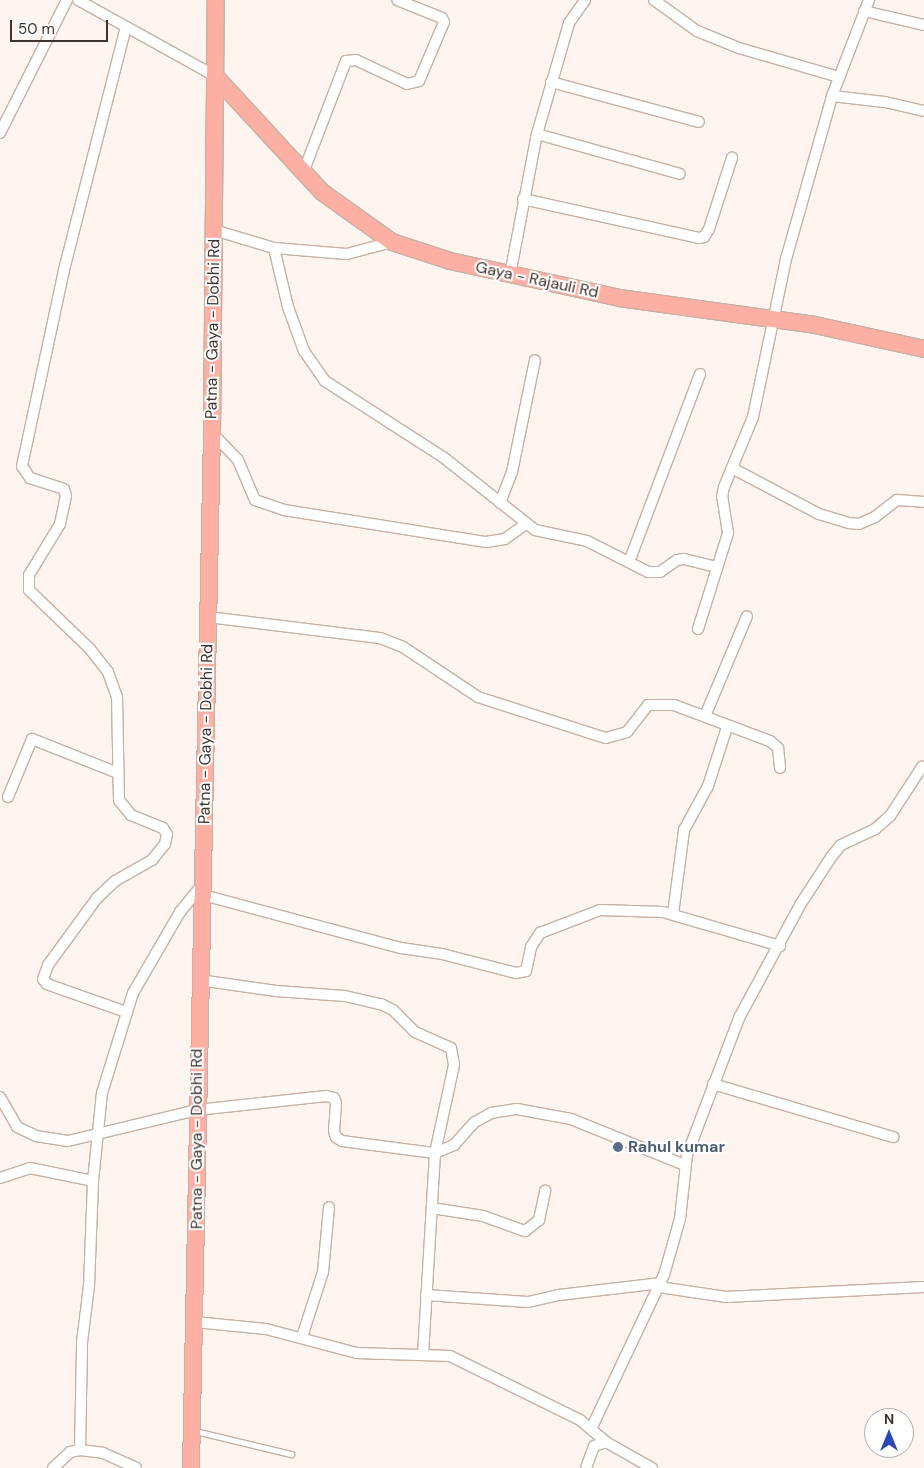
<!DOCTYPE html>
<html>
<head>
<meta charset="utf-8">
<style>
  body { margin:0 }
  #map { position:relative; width:924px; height:1468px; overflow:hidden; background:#fef4ef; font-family:"DM Sans",sans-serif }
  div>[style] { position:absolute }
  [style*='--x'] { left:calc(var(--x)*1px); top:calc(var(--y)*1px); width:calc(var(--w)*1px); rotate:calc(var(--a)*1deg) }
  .roads { filter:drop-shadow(1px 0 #c6b0a3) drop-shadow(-1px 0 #c6b0a3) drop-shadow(0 1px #c6b0a3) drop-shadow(0 -1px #c6b0a3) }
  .service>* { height:5px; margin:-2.5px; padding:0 2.5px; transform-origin:2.5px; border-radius:2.5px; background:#fff }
  .minor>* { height:10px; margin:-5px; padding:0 5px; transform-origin:5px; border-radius:5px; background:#fff }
  .primary>* { height:16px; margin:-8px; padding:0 8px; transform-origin:8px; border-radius:8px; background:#fdafa4 }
  .dots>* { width:14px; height:14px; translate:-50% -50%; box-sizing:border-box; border:2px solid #fff; border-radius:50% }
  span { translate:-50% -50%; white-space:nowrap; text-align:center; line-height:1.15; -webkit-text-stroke:4px #fff; paint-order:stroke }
  .street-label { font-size:16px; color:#3d342f }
  .service-label { font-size:16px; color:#4e5e75; font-weight:700 }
  .left { translate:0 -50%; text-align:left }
  .north { position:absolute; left:864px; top:1408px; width:50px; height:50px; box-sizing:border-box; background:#fff; border:1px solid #b1aeac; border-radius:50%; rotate:0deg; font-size:14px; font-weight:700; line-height:20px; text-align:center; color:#3d342f }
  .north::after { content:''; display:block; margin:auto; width:18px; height:22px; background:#2a48b8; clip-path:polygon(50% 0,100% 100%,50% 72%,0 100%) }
  .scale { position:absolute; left:10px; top:20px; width:98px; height:22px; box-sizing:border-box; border:2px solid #3d342f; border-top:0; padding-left:6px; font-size:15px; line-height:18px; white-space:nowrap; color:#3d342f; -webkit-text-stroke:4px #fff; paint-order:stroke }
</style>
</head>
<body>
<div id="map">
  <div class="roads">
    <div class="service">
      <i style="--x:195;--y:1431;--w:99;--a:13.5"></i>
    </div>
    <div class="minor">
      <i style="--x:78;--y:0;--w:157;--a:29"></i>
      <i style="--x:654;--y:0;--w:53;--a:35.8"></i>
      <i style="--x:697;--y:31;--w:45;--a:22"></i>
      <i style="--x:739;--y:48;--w:104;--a:16.2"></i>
      <i style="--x:864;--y:11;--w:62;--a:13.1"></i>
      <i style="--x:551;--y:82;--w:153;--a:15.1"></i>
      <i style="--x:832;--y:96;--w:53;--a:6.5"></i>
      <i style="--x:885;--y:102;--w:40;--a:13"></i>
      <i style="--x:0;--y:133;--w:149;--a:-63.3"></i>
      <i style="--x:537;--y:134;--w:148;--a:15.6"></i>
      <i style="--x:303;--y:173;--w:120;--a:-69"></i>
      <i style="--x:346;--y:61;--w:10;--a:-6"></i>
      <i style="--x:356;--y:60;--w:56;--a:25.2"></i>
      <i style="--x:407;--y:84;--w:12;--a:-14"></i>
      <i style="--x:419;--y:81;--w:64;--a:-67"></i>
      <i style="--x:444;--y:22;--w:4;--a:-117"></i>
      <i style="--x:442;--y:18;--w:48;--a:-158.2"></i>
      <i style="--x:523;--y:199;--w:180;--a:12.5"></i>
      <i style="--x:699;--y:238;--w:5;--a:-11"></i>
      <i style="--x:704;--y:237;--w:9;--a:-58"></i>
      <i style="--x:709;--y:229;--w:75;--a:-72.1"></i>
      <i style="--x:214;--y:230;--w:63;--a:16.7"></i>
      <i style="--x:274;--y:248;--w:61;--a:76.7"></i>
      <i style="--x:288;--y:307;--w:47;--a:70"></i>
      <i style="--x:304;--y:351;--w:37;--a:55"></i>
      <i style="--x:325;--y:381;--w:140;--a:32.8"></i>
      <i style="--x:443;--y:457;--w:117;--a:38.4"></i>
      <i style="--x:535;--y:530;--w:53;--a:11.9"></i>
      <i style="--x:587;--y:541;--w:68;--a:26.9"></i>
      <i style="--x:648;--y:572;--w:12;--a:0"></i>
      <i style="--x:660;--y:572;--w:21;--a:-35"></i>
      <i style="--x:677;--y:560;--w:7;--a:-8"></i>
      <i style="--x:684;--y:559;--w:34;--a:14"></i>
      <i style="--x:274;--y:248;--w:73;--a:4.7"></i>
      <i style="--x:347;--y:254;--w:47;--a:-14.9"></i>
      <i style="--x:510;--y:275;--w:144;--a:-79.2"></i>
      <i style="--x:537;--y:134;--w:116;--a:-73.9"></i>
      <i style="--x:569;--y:23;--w:28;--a:-55"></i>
      <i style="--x:212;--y:433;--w:37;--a:46"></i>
      <i style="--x:238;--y:460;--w:43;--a:67"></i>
      <i style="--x:255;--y:500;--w:31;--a:19"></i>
      <i style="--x:284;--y:510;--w:205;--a:9"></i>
      <i style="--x:486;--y:542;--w:19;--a:-9"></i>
      <i style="--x:505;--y:539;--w:27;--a:-36"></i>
      <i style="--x:732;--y:468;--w:98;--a:27.9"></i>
      <i style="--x:819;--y:514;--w:31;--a:17"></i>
      <i style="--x:849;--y:523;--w:10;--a:6"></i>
      <i style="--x:859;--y:524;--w:17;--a:-24"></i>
      <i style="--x:875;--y:517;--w:28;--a:-38"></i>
      <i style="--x:897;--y:500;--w:27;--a:4"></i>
      <i style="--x:500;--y:503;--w:33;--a:-69"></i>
      <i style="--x:512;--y:472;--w:114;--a:-78.4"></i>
      <i style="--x:629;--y:562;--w:201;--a:-69.3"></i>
      <i style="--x:208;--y:617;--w:173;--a:7"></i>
      <i style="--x:380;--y:638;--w:25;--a:21"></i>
      <i style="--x:403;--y:647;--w:90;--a:33.7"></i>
      <i style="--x:478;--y:697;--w:134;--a:17.8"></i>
      <i style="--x:606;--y:738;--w:22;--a:-16"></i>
      <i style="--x:627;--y:732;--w:34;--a:-52"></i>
      <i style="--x:648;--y:705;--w:26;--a:0"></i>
      <i style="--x:674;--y:705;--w:103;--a:20.6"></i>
      <i style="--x:770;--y:741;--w:11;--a:41"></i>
      <i style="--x:778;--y:748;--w:20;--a:84"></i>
      <i style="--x:698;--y:629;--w:101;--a:-72.6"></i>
      <i style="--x:728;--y:533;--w:36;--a:-99"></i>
      <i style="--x:722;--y:497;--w:10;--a:-79"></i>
      <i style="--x:724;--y:487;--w:76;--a:-67.5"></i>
      <i style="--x:753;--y:417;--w:161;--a:-78.2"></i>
      <i style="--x:786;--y:259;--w:169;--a:-74.2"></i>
      <i style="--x:832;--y:96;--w:103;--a:-68.9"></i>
      <i style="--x:705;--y:716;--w:108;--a:-67.2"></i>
      <i style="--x:8;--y:797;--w:63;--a:-67.5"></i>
      <i style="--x:32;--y:739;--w:92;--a:21.6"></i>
      <i style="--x:203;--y:895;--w:205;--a:15"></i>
      <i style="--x:401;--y:948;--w:41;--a:8.3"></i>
      <i style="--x:442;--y:954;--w:76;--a:14.4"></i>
      <i style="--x:516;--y:973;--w:10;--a:-11"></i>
      <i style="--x:526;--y:971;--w:25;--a:-78"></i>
      <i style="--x:531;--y:947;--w:17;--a:-57"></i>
      <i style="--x:540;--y:933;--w:64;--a:-21"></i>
      <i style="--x:600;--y:910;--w:63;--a:1.8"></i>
      <i style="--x:663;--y:912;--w:122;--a:16.2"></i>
      <i style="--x:673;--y:914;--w:85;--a:-82.5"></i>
      <i style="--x:684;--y:830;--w:50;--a:-61.4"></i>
      <i style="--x:708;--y:786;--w:62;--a:-72.1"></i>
      <i style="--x:199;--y:980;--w:78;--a:8.1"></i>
      <i style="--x:276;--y:991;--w:69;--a:4.1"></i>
      <i style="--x:345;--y:996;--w:37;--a:13"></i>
      <i style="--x:381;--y:1004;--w:13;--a:27"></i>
      <i style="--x:393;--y:1010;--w:31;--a:45"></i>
      <i style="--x:415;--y:1032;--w:39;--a:24"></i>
      <i style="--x:451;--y:1048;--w:17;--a:80"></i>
      <i style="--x:454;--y:1065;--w:90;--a:102.2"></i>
      <i style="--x:435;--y:1153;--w:201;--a:93.4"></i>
      <i style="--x:126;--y:1012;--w:84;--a:-160.5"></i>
      <i style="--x:47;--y:984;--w:6;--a:-129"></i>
      <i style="--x:43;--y:979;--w:15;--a:-70"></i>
      <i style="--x:48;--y:965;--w:83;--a:-53.8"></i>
      <i style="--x:97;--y:898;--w:25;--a:-43"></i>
      <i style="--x:115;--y:881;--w:43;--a:-29.6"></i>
      <i style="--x:152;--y:860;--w:21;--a:-51"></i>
      <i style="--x:165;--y:844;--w:10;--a:-79"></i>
      <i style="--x:167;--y:834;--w:7;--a:-124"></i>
      <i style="--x:163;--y:828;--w:35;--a:-158"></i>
      <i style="--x:131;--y:815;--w:19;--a:-129"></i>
      <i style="--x:119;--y:800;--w:103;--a:-91.1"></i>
      <i style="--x:117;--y:697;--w:27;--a:-110"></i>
      <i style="--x:108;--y:672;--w:31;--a:-128"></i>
      <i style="--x:89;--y:648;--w:83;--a:-136"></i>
      <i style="--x:29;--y:590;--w:15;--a:-90"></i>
      <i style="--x:29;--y:575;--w:60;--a:-58.7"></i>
      <i style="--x:60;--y:524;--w:29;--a:-78"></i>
      <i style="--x:66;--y:496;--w:7;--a:-106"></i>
      <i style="--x:64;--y:489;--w:36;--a:-162"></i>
      <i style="--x:30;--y:478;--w:14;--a:-124"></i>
      <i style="--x:22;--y:466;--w:200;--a:-77.9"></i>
      <i style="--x:64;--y:270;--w:251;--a:-75.7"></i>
      <i style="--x:713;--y:1084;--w:188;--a:16.4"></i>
      <i style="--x:0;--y:1097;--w:34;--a:60"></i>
      <i style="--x:17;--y:1127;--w:21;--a:25"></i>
      <i style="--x:36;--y:1136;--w:32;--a:9"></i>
      <i style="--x:68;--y:1141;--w:133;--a:-13.5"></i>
      <i style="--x:197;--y:1110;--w:130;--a:-6.2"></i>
      <i style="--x:326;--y:1096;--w:8;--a:14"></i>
      <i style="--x:334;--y:1098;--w:5;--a:68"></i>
      <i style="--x:336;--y:1103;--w:28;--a:94"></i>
      <i style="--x:334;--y:1131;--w:6;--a:72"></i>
      <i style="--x:336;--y:1137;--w:7;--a:34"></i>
      <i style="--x:342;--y:1141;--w:94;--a:7.4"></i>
      <i style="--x:435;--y:1153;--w:21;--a:-23"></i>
      <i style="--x:454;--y:1145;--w:31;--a:-48"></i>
      <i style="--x:475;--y:1122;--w:18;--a:-29"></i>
      <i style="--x:491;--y:1113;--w:26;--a:-9"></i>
      <i style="--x:517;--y:1109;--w:55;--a:10.5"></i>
      <i style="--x:571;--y:1119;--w:123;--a:22"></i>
      <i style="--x:0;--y:1178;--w:32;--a:-18"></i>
      <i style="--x:30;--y:1168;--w:64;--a:11.7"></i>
      <i style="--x:432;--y:1208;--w:52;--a:8.9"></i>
      <i style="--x:483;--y:1216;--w:45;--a:19.7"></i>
      <i style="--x:525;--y:1231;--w:18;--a:-38"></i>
      <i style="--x:539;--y:1220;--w:30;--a:-78"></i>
      <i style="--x:659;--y:1287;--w:68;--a:8.5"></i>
      <i style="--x:726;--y:1297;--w:198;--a:-2.9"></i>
      <i style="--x:426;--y:1295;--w:102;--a:3.9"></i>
      <i style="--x:528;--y:1302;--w:32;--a:-13"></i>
      <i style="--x:559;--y:1295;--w:103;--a:-6.7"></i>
      <i style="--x:195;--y:1322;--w:71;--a:5.6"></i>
      <i style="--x:266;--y:1329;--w:94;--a:14.8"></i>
      <i style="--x:357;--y:1353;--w:93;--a:1.8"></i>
      <i style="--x:450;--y:1356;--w:145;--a:26.2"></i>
      <i style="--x:580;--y:1420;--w:34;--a:40"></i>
      <i style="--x:302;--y:1337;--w:68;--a:-72.1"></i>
      <i style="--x:323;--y:1272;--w:65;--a:-84.7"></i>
      <i style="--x:592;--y:1427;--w:168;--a:-64.7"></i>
      <i style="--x:664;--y:1275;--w:58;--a:-74.1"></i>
      <i style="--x:680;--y:1219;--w:64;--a:-83.8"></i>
      <i style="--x:687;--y:1155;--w:147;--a:-69.2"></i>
      <i style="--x:739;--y:1018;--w:128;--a:-61.6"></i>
      <i style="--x:800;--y:905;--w:59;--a:-56.9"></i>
      <i style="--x:832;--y:856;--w:14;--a:-51"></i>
      <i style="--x:841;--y:845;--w:38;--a:-25"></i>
      <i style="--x:875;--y:829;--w:20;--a:-41"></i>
      <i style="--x:890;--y:816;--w:59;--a:-56.9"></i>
      <i style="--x:80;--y:1450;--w:108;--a:-88.9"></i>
      <i style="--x:82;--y:1342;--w:56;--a:-82.9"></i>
      <i style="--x:89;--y:1286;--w:105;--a:-87.8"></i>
      <i style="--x:93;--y:1181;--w:88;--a:-84.2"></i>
      <i style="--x:102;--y:1093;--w:105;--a:-72.8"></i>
      <i style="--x:133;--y:993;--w:94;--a:-59.9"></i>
      <i style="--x:180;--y:912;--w:36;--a:-51"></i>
      <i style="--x:53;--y:1468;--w:23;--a:-43"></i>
      <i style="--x:70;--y:1452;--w:10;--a:-11"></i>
      <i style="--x:80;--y:1450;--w:23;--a:7"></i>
      <i style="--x:103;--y:1453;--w:36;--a:24"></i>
      <i style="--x:586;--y:1468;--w:23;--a:-70"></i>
      <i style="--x:594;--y:1446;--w:13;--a:-18"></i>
      <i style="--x:606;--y:1442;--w:53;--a:29.5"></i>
    </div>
    <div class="primary">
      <i style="--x:215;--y:76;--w:158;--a:47.3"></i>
      <i style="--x:322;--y:192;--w:86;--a:35.5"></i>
      <i style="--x:392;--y:242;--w:61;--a:18.1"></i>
      <i style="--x:450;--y:261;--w:173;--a:12.3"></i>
      <i style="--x:619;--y:298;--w:198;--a:7.8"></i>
      <i style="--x:815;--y:325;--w:112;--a:12.4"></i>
      <i style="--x:191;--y:1468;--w:1036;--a:-88.84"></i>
      <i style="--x:212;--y:432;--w:432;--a:-89.5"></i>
    </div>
  </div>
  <div class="dots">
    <i style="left:618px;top:1147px;background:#5c6f8a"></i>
  </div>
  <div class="street-label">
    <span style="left:537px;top:280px;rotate:12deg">Gaya - Rajauli Rd</span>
    <span style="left:213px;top:329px;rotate:-89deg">Patna - Gaya - Dobhi Rd</span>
    <span style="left:206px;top:734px;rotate:-89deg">Patna - Gaya - Dobhi Rd</span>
    <span style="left:197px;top:1139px;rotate:-90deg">Patna - Gaya - Dobhi Rd</span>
  </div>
  <div class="service-label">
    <span class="left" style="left:628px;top:1147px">Rahul kumar</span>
  </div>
  <div class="north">N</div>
  <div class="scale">50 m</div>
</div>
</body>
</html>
